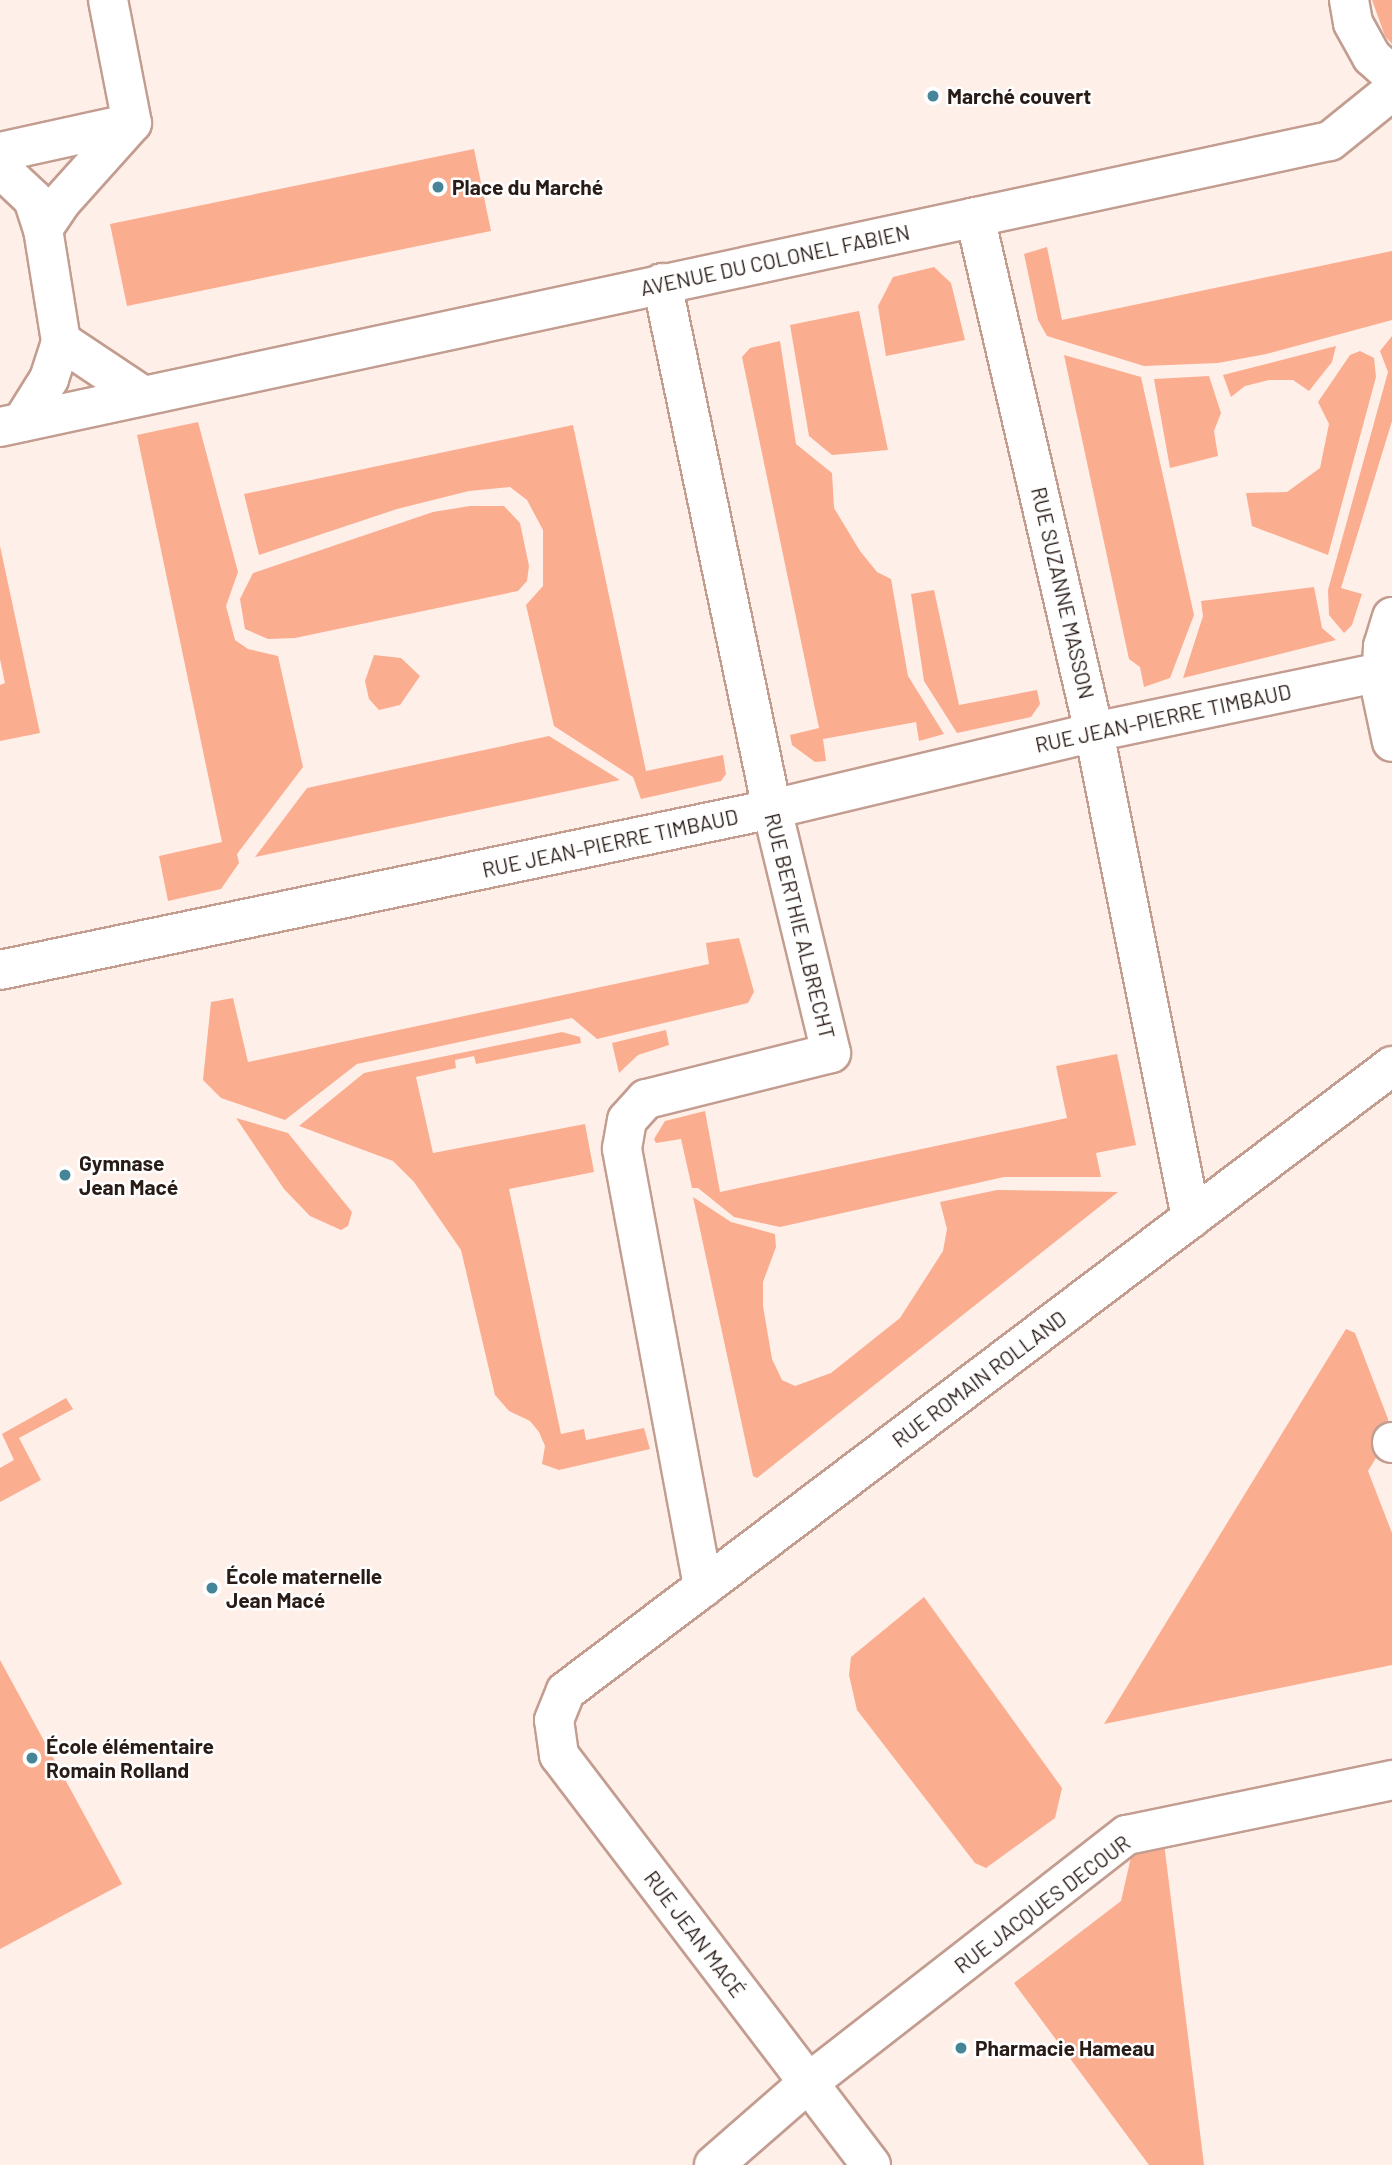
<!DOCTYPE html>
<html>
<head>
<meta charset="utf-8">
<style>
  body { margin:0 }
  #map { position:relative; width:1392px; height:2165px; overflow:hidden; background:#ffefe9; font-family:Barlow,sans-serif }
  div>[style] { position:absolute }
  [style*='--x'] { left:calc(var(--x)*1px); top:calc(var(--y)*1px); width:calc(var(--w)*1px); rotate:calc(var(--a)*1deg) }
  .green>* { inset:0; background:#fbad90 }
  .roads { filter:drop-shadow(2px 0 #c29d90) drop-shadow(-2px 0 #c29d90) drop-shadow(0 2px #c29d90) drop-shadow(0 -2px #c29d90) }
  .street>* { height:38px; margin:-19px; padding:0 19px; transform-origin:19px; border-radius:19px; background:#fff }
  .secondary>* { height:38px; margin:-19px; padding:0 19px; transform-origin:19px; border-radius:19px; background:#fff }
  .dots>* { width:19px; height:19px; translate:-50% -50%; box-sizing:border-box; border:4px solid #fff; border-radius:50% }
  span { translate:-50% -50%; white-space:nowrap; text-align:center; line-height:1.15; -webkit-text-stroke:5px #fff; paint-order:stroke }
  .poi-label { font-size:21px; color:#291c17; font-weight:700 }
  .left { translate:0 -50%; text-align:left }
  .street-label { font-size:21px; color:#291c17 }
</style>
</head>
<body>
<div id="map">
  <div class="green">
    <i style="clip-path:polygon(1372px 0,1392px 0,1392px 44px,1385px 36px)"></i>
    <i style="clip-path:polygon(474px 149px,491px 231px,127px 306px,110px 224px)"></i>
    <i style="clip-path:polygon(1047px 247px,1062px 320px,1392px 251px,1392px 320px,1266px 354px,1218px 363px,1144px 366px,1047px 336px,1038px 320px,1024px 254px)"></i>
    <i style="clip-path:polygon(934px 267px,951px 283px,965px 340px,886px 356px,878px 306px,893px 277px)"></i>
    <i style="clip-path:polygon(859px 311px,888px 450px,832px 455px,809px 436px,790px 325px)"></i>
    <i style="clip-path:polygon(1392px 336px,1392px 421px,1341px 588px,1362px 594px,1352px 625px,1344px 633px,1329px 615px,1328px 590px,1388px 372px,1380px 351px)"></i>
    <i style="clip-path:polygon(780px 341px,796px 444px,832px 473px,834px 508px,860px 551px,877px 572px,891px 579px,908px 676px,944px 734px,919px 741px,916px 722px,823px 739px,826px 761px,815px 762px,792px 745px,790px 735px,819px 728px,742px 357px,750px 348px)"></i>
    <i style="clip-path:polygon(1336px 346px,1332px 362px,1309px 391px,1293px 380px,1269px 380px,1245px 386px,1231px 397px,1223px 375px)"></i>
    <i style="clip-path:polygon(1360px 351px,1374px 358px,1376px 377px,1328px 555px,1252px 526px,1246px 493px,1287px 492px,1320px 468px,1329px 424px,1318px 402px,1350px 355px)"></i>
    <i style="clip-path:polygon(1064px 355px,1141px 377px,1194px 615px,1170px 678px,1144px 687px,1140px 667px,1129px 659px)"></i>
    <i style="clip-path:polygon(1209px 376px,1221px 413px,1214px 431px,1218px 456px,1170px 468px,1154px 379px)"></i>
    <i style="clip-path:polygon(198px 422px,238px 572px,226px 606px,235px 640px,248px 649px,278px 656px,303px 767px,237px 854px,239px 863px,221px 889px,168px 901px,159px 856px,222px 842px,137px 435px)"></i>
    <i style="clip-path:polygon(573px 425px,646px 771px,723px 755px,726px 774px,721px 781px,641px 799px,633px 777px,554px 726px,526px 605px,543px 586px,543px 530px,527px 500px,510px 487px,469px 491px,397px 509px,259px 555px,244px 494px)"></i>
    <i style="clip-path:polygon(470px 506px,504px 506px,520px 523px,529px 566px,527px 581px,518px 591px,295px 638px,268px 639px,245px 629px,240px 599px,253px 573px,433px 512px)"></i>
    <i style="clip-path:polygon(0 546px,40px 733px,0 741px,0 685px,5px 683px,0 659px)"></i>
    <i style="clip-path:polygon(1314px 587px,1322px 628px,1336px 640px,1183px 678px,1203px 616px,1201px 601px)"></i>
    <i style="clip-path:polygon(934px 590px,959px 705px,1037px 690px,1040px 704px,1031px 717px,957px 733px,924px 681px,911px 594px)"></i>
    <i style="clip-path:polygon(374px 655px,401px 658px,420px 676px,400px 705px,379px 710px,369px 699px,365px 681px)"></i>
    <i style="clip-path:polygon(549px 736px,620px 780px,255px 857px,307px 788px)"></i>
    <i style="clip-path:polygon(739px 938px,754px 992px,748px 1003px,597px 1039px,572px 1018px,357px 1064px,285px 1120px,221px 1098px,203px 1080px,211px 1002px,233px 998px,248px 1062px,709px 964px,706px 943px)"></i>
    <i style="clip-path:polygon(666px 1030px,669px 1045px,638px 1055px,619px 1073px,612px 1043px)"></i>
    <i style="clip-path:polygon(562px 1032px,580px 1037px,581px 1043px,476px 1064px,474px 1056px,455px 1060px,456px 1068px,416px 1077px,433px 1153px,585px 1124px,594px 1172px,509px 1189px,561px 1434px,584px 1429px,586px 1440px,644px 1428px,650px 1449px,559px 1470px,542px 1464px,545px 1446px,539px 1432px,530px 1421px,509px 1411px,495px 1395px,461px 1250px,414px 1182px,393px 1161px,299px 1126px,364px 1073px)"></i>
    <i style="clip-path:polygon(1117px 1054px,1136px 1145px,1096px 1153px,1101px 1177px,1004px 1177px,780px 1227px,734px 1217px,698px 1188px,692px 1188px,681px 1139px,656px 1143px,654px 1139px,665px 1121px,705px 1111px,720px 1192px,1067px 1118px,1056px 1066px)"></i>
    <i style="clip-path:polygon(236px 1118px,288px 1133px,352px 1212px,348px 1226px,341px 1230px,310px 1216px,284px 1189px)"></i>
    <i style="clip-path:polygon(997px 1190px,1118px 1192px,757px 1478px,753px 1476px,693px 1197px,731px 1222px,775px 1234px,776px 1247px,763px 1282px,763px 1306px,772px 1359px,782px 1380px,795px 1386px,831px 1373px,900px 1318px,943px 1251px,947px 1229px,940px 1202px)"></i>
    <i style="clip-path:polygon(1346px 1329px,1355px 1333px,1388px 1419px,1382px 1448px,1368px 1471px,1392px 1533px,1392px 1665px,1104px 1724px)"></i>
    <i style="clip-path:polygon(66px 1398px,73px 1409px,19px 1438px,41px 1480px,0 1502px,0 1468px,14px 1460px,2px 1434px)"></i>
    <i style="clip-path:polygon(924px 1597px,1062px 1788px,1055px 1818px,986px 1868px,975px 1863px,857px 1710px,849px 1675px,851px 1657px)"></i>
    <i style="clip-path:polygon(0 1660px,122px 1884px,0 1949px)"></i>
    <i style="clip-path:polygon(1164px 1843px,1204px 2165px,1149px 2165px,1014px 1983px,1121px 1901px,1131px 1857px)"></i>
  </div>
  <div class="roads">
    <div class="street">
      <i style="--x:108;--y:0;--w:125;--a:79"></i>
      <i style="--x:0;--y:152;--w:135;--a:-12.4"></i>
      <i style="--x:975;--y:217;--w:529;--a:76.99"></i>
      <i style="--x:1094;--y:732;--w:496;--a:78.7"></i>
      <i style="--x:43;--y:229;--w:32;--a:-56"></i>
      <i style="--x:61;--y:202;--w:106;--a:-48.1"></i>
      <i style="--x:662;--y:283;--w:537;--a:78.19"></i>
      <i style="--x:772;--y:809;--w:251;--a:76.4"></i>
      <i style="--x:831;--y:1053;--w:191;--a:166"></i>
      <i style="--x:646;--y:1099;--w:28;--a:132"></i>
      <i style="--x:627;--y:1120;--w:29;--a:100"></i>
      <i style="--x:622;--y:1149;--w:446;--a:79.5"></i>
      <i style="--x:1392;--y:617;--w:30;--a:107"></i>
      <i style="--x:1383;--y:646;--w:44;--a:92.6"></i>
      <i style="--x:1381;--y:690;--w:53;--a:78.1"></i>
      <i style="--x:0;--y:970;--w:789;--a:-11.78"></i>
      <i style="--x:772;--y:809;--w:331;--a:-13.4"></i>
      <i style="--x:1094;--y:732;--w:294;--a:-11.8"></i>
      <i style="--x:1392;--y:1442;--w:1;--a:90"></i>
      <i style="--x:714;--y:2165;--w:125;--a:-41.1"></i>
      <i style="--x:808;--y:2083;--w:404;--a:-37.9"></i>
      <i style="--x:1127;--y:1835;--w:271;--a:-11.7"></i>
      <i style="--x:871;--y:2165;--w:515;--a:-127.27"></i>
      <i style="--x:559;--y:1755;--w:35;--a:-98"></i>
      <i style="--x:554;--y:1720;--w:31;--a:-68"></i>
      <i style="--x:566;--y:1691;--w:1036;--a:-37.11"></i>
    </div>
    <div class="secondary">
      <i style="--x:1349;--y:0;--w:23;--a:80"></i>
      <i style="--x:1353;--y:23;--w:39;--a:61"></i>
      <i style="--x:1372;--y:57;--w:27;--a:42"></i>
      <i style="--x:0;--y:168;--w:45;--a:43.2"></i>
      <i style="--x:33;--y:199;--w:32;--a:72"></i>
      <i style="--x:43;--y:229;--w:113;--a:80.9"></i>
      <i style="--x:61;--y:341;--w:97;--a:33.7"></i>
      <i style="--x:22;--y:422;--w:51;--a:-57.9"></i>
      <i style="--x:49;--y:379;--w:40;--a:-72"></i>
      <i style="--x:0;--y:427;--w:1360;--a:-12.14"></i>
      <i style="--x:1330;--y:141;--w:80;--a:-38.9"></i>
    </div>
  </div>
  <div class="dots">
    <i style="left:933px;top:96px;background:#468599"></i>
    <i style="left:438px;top:187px;background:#468599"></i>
    <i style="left:65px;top:1175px;background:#468599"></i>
    <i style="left:212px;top:1588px;background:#468599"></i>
    <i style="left:32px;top:1758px;background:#468599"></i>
    <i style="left:961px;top:2048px;background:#468599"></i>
  </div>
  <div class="poi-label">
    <span class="left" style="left:947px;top:96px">Marché couvert</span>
    <span class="left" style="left:452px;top:187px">Place du Marché</span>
    <span class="left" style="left:79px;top:1175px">Gymnase<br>Jean Macé</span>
    <span class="left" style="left:226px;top:1588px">École maternelle<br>Jean Macé</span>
    <span class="left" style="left:46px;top:1758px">École élémentaire<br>Romain Rolland</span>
    <span class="left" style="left:975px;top:2048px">Pharmacie Hameau</span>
  </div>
  <div class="street-label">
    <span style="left:775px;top:260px;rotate:-12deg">AVENUE DU COLONEL FABIEN</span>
    <span style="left:1063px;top:593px;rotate:77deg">RUE SUZANNE MASSON</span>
    <span style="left:1163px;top:718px;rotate:-12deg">RUE JEAN-PIERRE TIMBAUD</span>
    <span style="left:610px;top:843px;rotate:-12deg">RUE JEAN-PIERRE TIMBAUD</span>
    <span style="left:800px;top:926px;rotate:76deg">RUE BERTHIE ALBRECHT</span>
    <span style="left:979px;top:1379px;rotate:-37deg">RUE ROMAIN ROLLAND</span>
    <span style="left:1042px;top:1904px;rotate:-37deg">RUE JACQUES DECOUR</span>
    <span style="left:695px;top:1934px;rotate:53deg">RUE JEAN MACÉ</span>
  </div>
</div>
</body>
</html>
